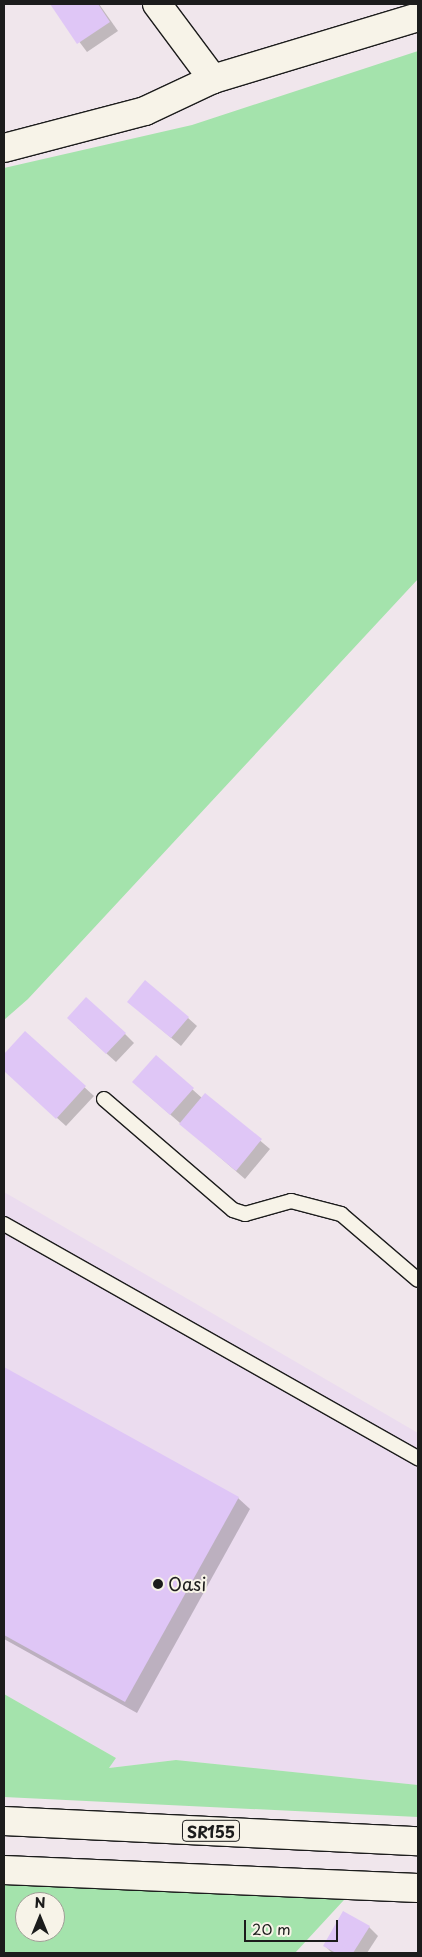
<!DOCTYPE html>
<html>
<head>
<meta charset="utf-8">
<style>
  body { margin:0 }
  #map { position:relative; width:422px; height:1957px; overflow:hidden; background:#f0e6ec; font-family:"Playpen Sans",sans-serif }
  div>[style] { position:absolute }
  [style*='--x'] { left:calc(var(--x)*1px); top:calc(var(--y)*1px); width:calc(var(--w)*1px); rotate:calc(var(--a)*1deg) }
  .built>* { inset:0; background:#ebdcef }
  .green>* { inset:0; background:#a4e3ac }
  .shadow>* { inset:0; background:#0003 }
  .building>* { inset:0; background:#dfc6f6 }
  .roads { filter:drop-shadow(1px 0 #1c1c1c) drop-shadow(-1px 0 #1c1c1c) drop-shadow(0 1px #1c1c1c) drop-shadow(0 -1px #1c1c1c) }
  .service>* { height:14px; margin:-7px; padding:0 7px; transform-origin:7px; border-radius:7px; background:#f7f3e8 }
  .minor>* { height:28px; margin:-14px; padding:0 14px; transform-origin:14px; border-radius:14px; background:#f7f3e8 }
  .primary>* { height:28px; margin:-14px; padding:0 14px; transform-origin:14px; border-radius:14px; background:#f7f3e8 }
  .dots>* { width:14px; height:14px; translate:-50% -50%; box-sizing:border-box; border:2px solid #f7f3e8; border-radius:50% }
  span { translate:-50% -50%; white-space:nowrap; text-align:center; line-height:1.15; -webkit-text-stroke:4px #f7f3e8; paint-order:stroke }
  .shield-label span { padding:1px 4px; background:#f7f3e8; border:1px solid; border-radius:4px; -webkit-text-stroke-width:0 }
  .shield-label { font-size:16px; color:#1c1c1c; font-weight:700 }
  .poi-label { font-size:18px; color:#1c1c1c }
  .left { translate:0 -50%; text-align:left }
  .frame { position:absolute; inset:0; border:5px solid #1c1c1c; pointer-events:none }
  .north { position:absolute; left:15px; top:1892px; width:50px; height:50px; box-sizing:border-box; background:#f7f3e8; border:1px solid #9f9d96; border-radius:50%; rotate:0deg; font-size:14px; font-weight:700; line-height:20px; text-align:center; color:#1c1c1c }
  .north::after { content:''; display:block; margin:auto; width:18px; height:22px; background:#1c1c1c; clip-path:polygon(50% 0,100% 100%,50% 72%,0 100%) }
  .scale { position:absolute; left:244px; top:1920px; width:94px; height:22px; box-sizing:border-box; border:2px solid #1c1c1c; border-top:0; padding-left:6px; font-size:15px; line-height:18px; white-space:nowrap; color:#1c1c1c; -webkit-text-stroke:4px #f7f3e8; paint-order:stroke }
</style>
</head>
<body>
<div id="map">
  <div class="built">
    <i style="clip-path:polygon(4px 1192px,418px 1433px,418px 1785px,176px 1760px,109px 1768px,116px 1758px,4px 1694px)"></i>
  </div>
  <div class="green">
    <i style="clip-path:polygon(418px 51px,418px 579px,28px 999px,4px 1020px,4px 168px,192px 125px)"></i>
    <i style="clip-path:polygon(4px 1694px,116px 1758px,109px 1768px,176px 1760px,418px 1785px,418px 1817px,4px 1797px)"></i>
    <i style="clip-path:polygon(evenodd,4px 1858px,367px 1875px,295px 1953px,4px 1953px,4px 1858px,25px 1902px,55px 1902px,55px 1932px,25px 1932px,25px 1902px)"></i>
  </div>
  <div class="shadow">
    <i style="clip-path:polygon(51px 4px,99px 4px,118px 31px,87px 52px)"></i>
    <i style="clip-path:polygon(138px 1010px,188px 1018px,197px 1026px,181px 1046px)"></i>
    <i style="clip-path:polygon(77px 1027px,125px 1034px,134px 1043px,116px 1062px)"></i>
    <i style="clip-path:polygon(25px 1033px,94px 1096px,66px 1126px,4px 1070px,4px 1056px)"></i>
    <i style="clip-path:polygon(156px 1057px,202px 1098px,205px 1094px,270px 1149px,245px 1179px,143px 1091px)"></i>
    <i style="clip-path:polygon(4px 1369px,238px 1498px,250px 1509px,137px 1713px,4px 1639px)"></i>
    <i style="clip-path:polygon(369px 1927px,378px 1936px,367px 1953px,332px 1953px,324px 1945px)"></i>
  </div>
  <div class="building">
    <i style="clip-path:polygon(50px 4px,98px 4px,110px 22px,77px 44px)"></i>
    <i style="clip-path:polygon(145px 980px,189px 1017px,171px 1038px,127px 1002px)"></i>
    <i style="clip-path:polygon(86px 997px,126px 1033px,106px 1054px,67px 1018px)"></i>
    <i style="clip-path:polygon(25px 1031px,86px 1086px,56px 1119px,4px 1071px,4px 1054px)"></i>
    <i style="clip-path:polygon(156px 1055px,194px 1088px,170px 1115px,132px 1082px)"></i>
    <i style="clip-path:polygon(205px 1093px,262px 1139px,236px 1171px,179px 1124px)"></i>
    <i style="clip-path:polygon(4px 1367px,239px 1497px,125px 1702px,4px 1635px)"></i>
    <i style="clip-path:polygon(343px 1911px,370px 1926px,353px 1953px,336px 1953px,323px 1946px)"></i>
  </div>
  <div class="roads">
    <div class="service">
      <i style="--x:104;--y:1099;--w:170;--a:40.7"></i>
      <i style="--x:233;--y:1210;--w:13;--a:18"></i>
      <i style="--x:245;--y:1214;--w:48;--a:-15.8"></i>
      <i style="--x:291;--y:1201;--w:52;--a:14.6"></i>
      <i style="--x:341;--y:1214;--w:101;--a:40.6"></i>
      <i style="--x:4;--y:1224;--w:476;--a:29.5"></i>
    </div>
    <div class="minor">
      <i style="--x:157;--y:4;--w:94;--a:53.3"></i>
      <i style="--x:213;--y:79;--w:214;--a:-16.8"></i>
      <i style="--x:4;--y:148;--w:146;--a:-14.7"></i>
      <i style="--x:145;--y:111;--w:75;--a:-25.2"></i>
      <i style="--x:4;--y:1870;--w:414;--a:2.5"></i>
    </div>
    <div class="primary">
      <i style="--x:4;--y:1821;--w:414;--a:2.8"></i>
    </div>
  </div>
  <div class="dots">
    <i style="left:158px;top:1584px;background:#1c1c1c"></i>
  </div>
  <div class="shield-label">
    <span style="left:211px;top:1831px">SR155</span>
  </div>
  <div class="poi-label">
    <span class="left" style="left:168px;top:1584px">Oasi</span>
  </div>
  <div class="frame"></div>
  <div class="north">N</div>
  <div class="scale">20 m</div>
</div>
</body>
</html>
